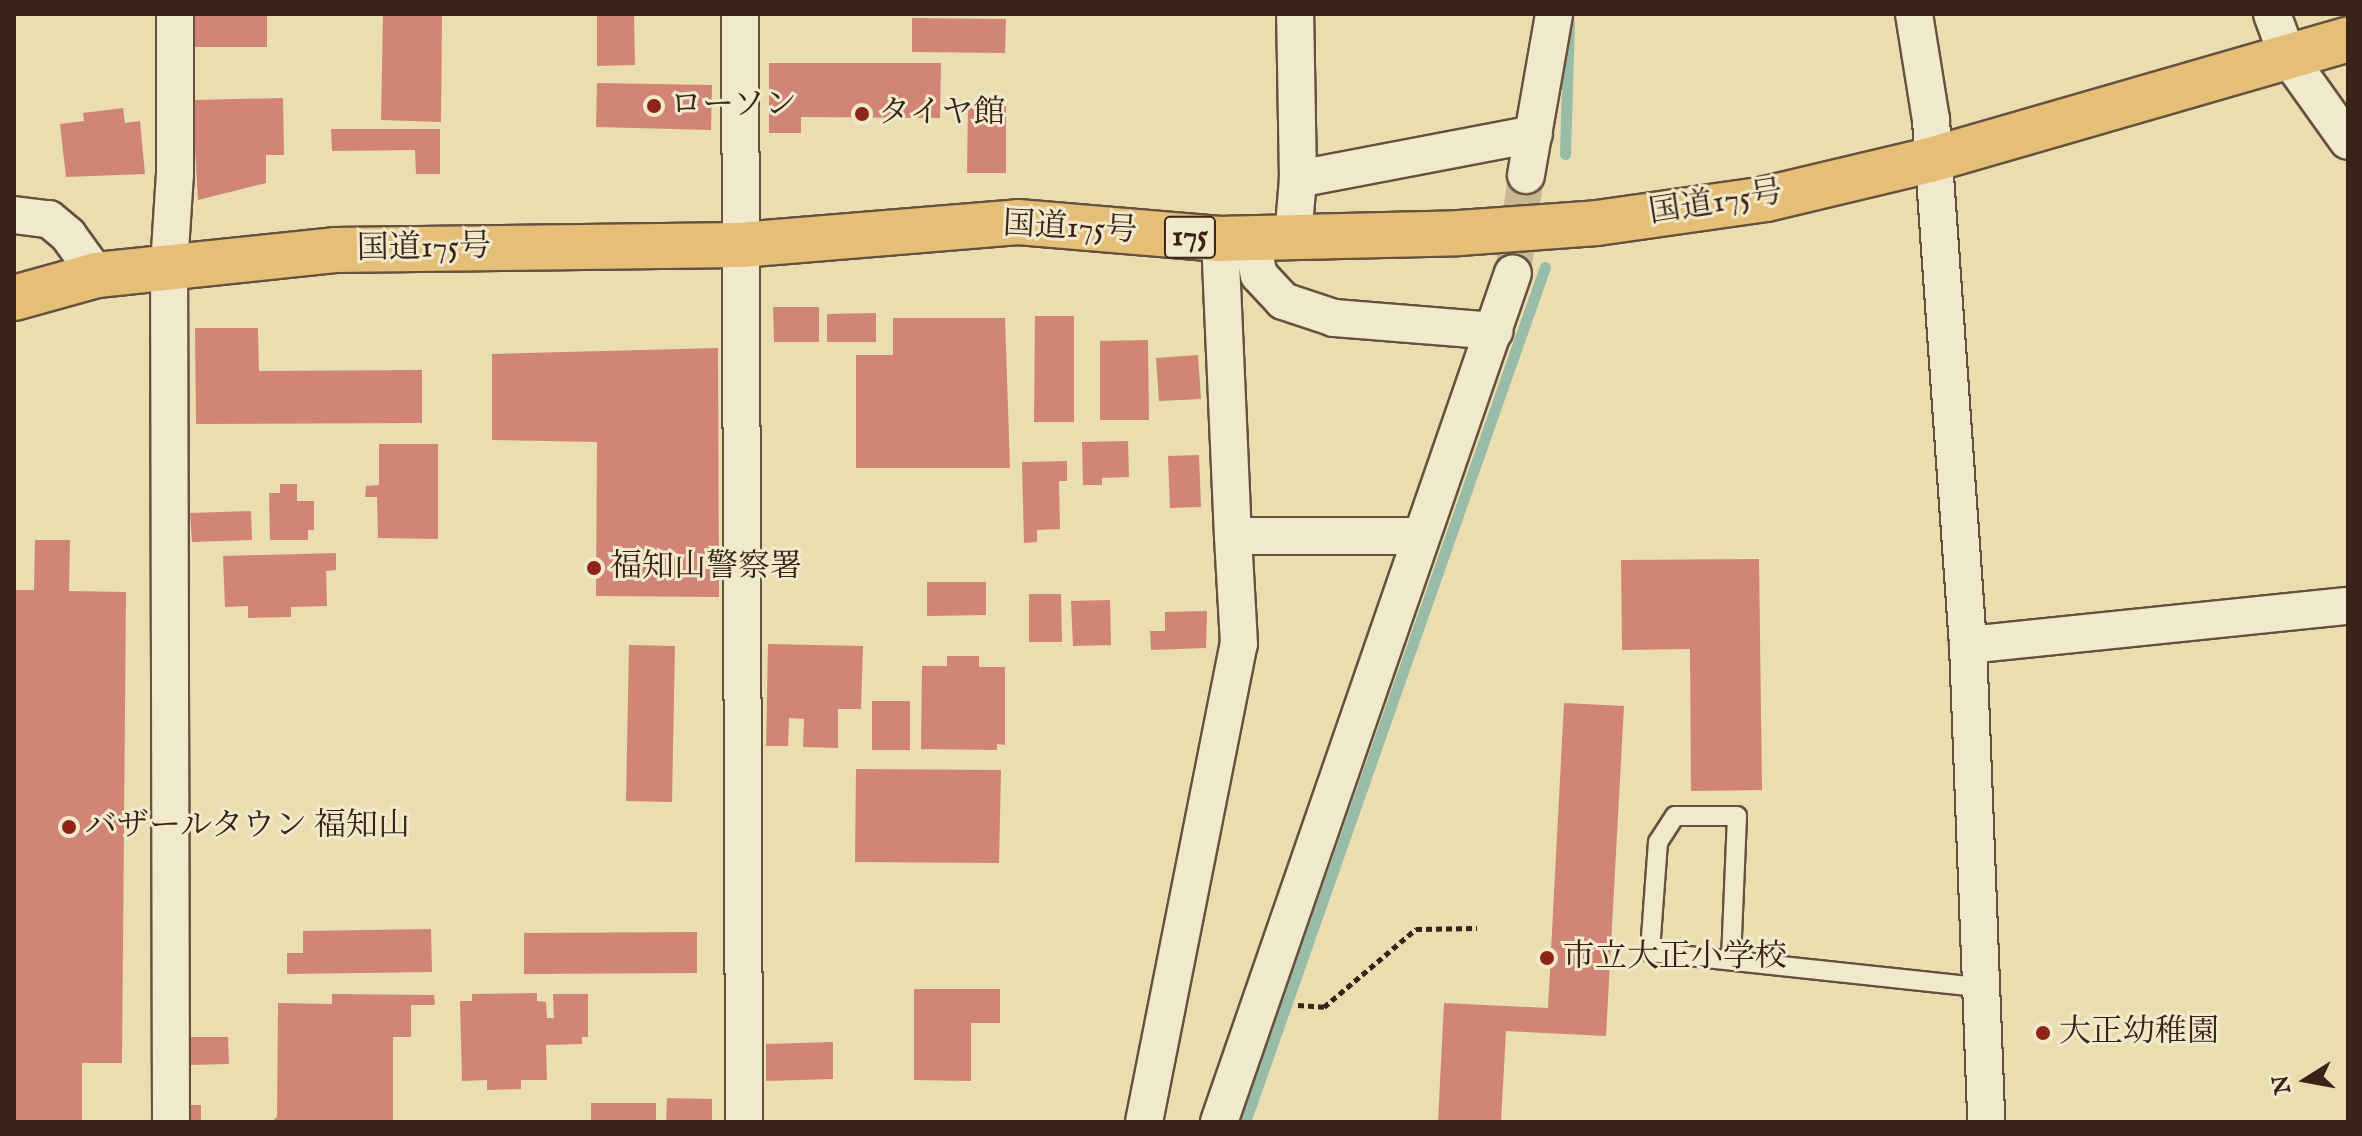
<!DOCTYPE html>
<html>
<head>
<meta charset="utf-8">
<style>
  body { margin:0 }
  #map { position:relative; width:2362px; height:1136px; overflow:hidden; background:#eaddaf; font-family:"IM FELL English","Noto Serif JP",serif }
  div>[style] { position:absolute }
  [style*='--x'] { left:calc(var(--x)*1px); top:calc(var(--y)*1px); width:calc(var(--w)*1px); rotate:calc(var(--a)*1deg) }
  .stream>* { height:11px; margin:-5.5px; padding:0 5.5px; transform-origin:5.5px; border-radius:5.5px; background:#98bca7 }
  .building>* { inset:0; background:#d18576 }
  .street-tunnel>* { height:36px; margin-top:-18px; transform-origin:0; background:repeating-linear-gradient(90deg,#c7b891 0 36px,transparent 0 54px) }
  .path>* { height:5px; margin-top:-2.5px; transform-origin:0; background:repeating-linear-gradient(90deg,#3a2218 0 6px,transparent 0 10px) }
  .roads { filter:drop-shadow(2px 0 #66513e) drop-shadow(-2px 0 #66513e) drop-shadow(0 2px #66513e) drop-shadow(0 -2px #66513e) }
  .lane>* { height:18px; margin:-9px; padding:0 9px; transform-origin:9px; border-radius:9px; background:#f1e9cb }
  .street>* { height:36px; margin:-18px; padding:0 18px; transform-origin:18px; border-radius:18px; background:#f1e9cb }
  .highway>* { height:44px; margin:-22px; padding:0 22px; transform-origin:22px; border-radius:22px; background:#e5be78 }
  .dots>* { width:22px; height:22px; translate:-50% -50%; box-sizing:border-box; border:4px solid #f1e9cb; border-radius:50% }
  span { translate:-50% -50%; white-space:nowrap; text-align:center; line-height:1.15; -webkit-text-stroke:6px #f1e9cb; paint-order:stroke }
  .shield-label span { padding:2px 6px; background:#f1e9cb; border:2px solid; border-radius:6px; -webkit-text-stroke-width:0 }
  .shield-label { font-size:30px; color:#3a2218; font-weight:700 }
  .poi-label { font-size:32px; color:#3a2218 }
  .left { translate:0 -50%; text-align:left }
  .street-label { font-size:32px; color:#3a2218 }
  .frame { position:absolute; inset:0; border:16px solid #3a2218; pointer-events:none }
  .north { position:absolute; left:2266px; top:1040px; width:80px; height:80px; -webkit-text-stroke:6px #f1e9cb; paint-order:stroke; rotate:259deg; font-size:22px; font-weight:700; line-height:32px; text-align:center; color:#3a2218 }
  .north::after { content:''; display:block; margin:auto; width:28px; height:36px; background:#3a2218; clip-path:polygon(50% 0,100% 100%,50% 72%,0 100%) }
</style>
</head>
<body>
<div id="map">
  <div class="stream">
    <i style="--x:1565;--y:154;--w:131;--a:-88.3"></i>
    <i style="--x:1245;--y:1122;--w:906;--a:-70.67"></i>
  </div>
  <div class="building">
    <i style="clip-path:polygon(193px 14px,267px 16px,267px 47px,193px 47px)"></i>
    <i style="clip-path:polygon(383px 14px,442px 14px,441px 122px,381px 120px)"></i>
    <i style="clip-path:polygon(597px 14px,634px 14px,635px 65px,597px 66px)"></i>
    <i style="clip-path:polygon(912px 18px,1006px 19px,1005px 53px,912px 52px)"></i>
    <i style="clip-path:polygon(769px 63px,941px 63px,940px 118px,801px 117px,801px 133px,769px 133px)"></i>
    <i style="clip-path:polygon(597px 83px,712px 85px,711px 130px,596px 127px)"></i>
    <i style="clip-path:polygon(283px 98px,284px 155px,266px 155px,266px 183px,198px 200px,192px 100px)"></i>
    <i style="clip-path:polygon(968px 106px,1006px 106px,1006px 173px,967px 173px)"></i>
    <i style="clip-path:polygon(123px 108px,125px 123px,140px 121px,145px 174px,66px 177px,60px 124px,84px 121px,83px 113px)"></i>
    <i style="clip-path:polygon(331px 129px,440px 129px,440px 174px,416px 174px,415px 150px,332px 151px)"></i>
    <i style="clip-path:polygon(773px 307px,819px 307px,819px 342px,774px 342px)"></i>
    <i style="clip-path:polygon(876px 313px,876px 342px,827px 342px,827px 314px)"></i>
    <i style="clip-path:polygon(1035px 316px,1074px 316px,1074px 422px,1034px 422px)"></i>
    <i style="clip-path:polygon(893px 318px,1005px 318px,1010px 468px,856px 468px,856px 355px,893px 355px)"></i>
    <i style="clip-path:polygon(195px 328px,258px 328px,259px 371px,422px 370px,422px 423px,196px 424px)"></i>
    <i style="clip-path:polygon(1148px 340px,1149px 420px,1100px 420px,1100px 341px)"></i>
    <i style="clip-path:polygon(718px 348px,719px 597px,596px 596px,597px 442px,492px 440px,492px 354px)"></i>
    <i style="clip-path:polygon(1198px 355px,1201px 399px,1159px 401px,1156px 358px)"></i>
    <i style="clip-path:polygon(1128px 441px,1129px 477px,1102px 478px,1102px 485px,1083px 485px,1082px 442px)"></i>
    <i style="clip-path:polygon(379px 444px,438px 444px,438px 539px,378px 538px,377px 497px,365px 497px,366px 486px,379px 485px)"></i>
    <i style="clip-path:polygon(1199px 455px,1201px 507px,1170px 508px,1168px 456px)"></i>
    <i style="clip-path:polygon(1067px 461px,1067px 481px,1059px 481px,1060px 529px,1037px 530px,1037px 542px,1024px 543px,1022px 462px)"></i>
    <i style="clip-path:polygon(280px 484px,297px 484px,297px 501px,314px 501px,314px 530px,308px 530px,308px 540px,270px 540px,269px 493px,280px 493px)"></i>
    <i style="clip-path:polygon(251px 511px,252px 540px,192px 542px,190px 513px)"></i>
    <i style="clip-path:polygon(35px 540px,70px 540px,69px 591px,126px 592px,122px 1063px,82px 1063px,82px 1122px,14px 1122px,14px 590px,34px 590px)"></i>
    <i style="clip-path:polygon(336px 553px,336px 570px,326px 571px,327px 606px,291px 607px,291px 617px,248px 618px,248px 606px,225px 607px,223px 556px)"></i>
    <i style="clip-path:polygon(1759px 559px,1762px 790px,1691px 791px,1690px 649px,1622px 650px,1621px 560px)"></i>
    <i style="clip-path:polygon(927px 582px,986px 582px,986px 615px,927px 616px)"></i>
    <i style="clip-path:polygon(1029px 594px,1061px 594px,1062px 642px,1029px 642px)"></i>
    <i style="clip-path:polygon(1110px 600px,1111px 645px,1073px 646px,1071px 601px)"></i>
    <i style="clip-path:polygon(1207px 611px,1206px 648px,1151px 650px,1150px 631px,1165px 631px,1165px 612px)"></i>
    <i style="clip-path:polygon(768px 644px,863px 646px,861px 709px,838px 709px,838px 748px,803px 747px,804px 719px,789px 718px,788px 746px,766px 746px)"></i>
    <i style="clip-path:polygon(629px 645px,675px 646px,672px 802px,626px 801px)"></i>
    <i style="clip-path:polygon(947px 656px,979px 656px,979px 667px,1005px 667px,1005px 745px,997px 744px,997px 750px,921px 749px,922px 666px,947px 666px)"></i>
    <i style="clip-path:polygon(872px 701px,910px 701px,910px 750px,872px 750px)"></i>
    <i style="clip-path:polygon(1564px 703px,1624px 706px,1606px 1036px,1506px 1031px,1501px 1122px,1438px 1122px,1444px 1003px,1548px 1008px)"></i>
    <i style="clip-path:polygon(856px 769px,1001px 770px,999px 863px,855px 862px)"></i>
    <i style="clip-path:polygon(431px 929px,432px 972px,287px 974px,287px 953px,303px 953px,303px 931px)"></i>
    <i style="clip-path:polygon(697px 932px,697px 973px,524px 974px,524px 933px)"></i>
    <i style="clip-path:polygon(914px 989px,1000px 989px,1000px 1023px,971px 1023px,971px 1081px,914px 1080px)"></i>
    <i style="clip-path:polygon(537px 993px,537px 1001px,546px 1002px,547px 1018px,554px 1018px,553px 994px,588px 994px,588px 1037px,582px 1037px,582px 1044px,546px 1045px,547px 1080px,521px 1080px,521px 1089px,487px 1090px,487px 1080px,462px 1081px,460px 1001px,472px 1001px,472px 994px)"></i>
    <i style="clip-path:polygon(332px 994px,434px 995px,435px 1005px,411px 1005px,411px 1037px,393px 1037px,393px 1122px,271px 1122px,277px 1117px,278px 1003px,332px 1004px)"></i>
    <i style="clip-path:polygon(189px 1037px,228px 1037px,229px 1064px,189px 1065px)"></i>
    <i style="clip-path:polygon(833px 1042px,833px 1079px,766px 1081px,766px 1044px)"></i>
    <i style="clip-path:polygon(667px 1098px,712px 1099px,712px 1122px,666px 1122px)"></i>
    <i style="clip-path:polygon(591px 1103px,656px 1103px,656px 1122px,591px 1122px)"></i>
    <i style="clip-path:polygon(188px 1105px,201px 1105px,201px 1122px,188px 1122px)"></i>
  </div>
  <div class="street-tunnel">
    <i style="--x:1513;--y:273;--w:99;--a:-82.4"></i>
  </div>
  <div class="path">
    <i style="--x:1298;--y:1005;--w:26;--a:4"></i>
    <i style="--x:1324;--y:1007;--w:121;--a:-40.3"></i>
    <i style="--x:1416;--y:929;--w:61;--a:-0.9"></i>
  </div>
  <div class="roads">
    <div class="lane">
      <i style="--x:1731;--y:960;--w:144;--a:-87.6"></i>
      <i style="--x:1737;--y:816;--w:62;--a:180"></i>
      <i style="--x:1675;--y:816;--w:31;--a:123"></i>
      <i style="--x:1658;--y:842;--w:110;--a:94.2"></i>
      <i style="--x:1650;--y:952;--w:332;--a:6.1"></i>
    </div>
    <div class="street">
      <i style="--x:740;--y:14;--w:1108;--a:89.79"></i>
      <i style="--x:1914;--y:14;--w:107;--a:80.9"></i>
      <i style="--x:1931;--y:120;--w:526;--a:85.97"></i>
      <i style="--x:1968;--y:645;--w:477;--a:87.8"></i>
      <i style="--x:2272;--y:14;--w:46;--a:69.6"></i>
      <i style="--x:2288;--y:57;--w:103;--a:54.5"></i>
      <i style="--x:1526;--y:175;--w:163;--a:-80.1"></i>
      <i style="--x:1298;--y:179;--w:240;--a:-10.8"></i>
      <i style="--x:14;--y:215;--w:35;--a:7"></i>
      <i style="--x:49;--y:219;--w:25;--a:40"></i>
      <i style="--x:68;--y:235;--w:49;--a:54.1"></i>
      <i style="--x:1251;--y:238;--w:38;--a:78"></i>
      <i style="--x:1259;--y:275;--w:35;--a:47"></i>
      <i style="--x:1283;--y:301;--w:54;--a:18.4"></i>
      <i style="--x:1334;--y:318;--w:161;--a:4.6"></i>
      <i style="--x:1293;--y:238;--w:59;--a:-85.2"></i>
      <i style="--x:1298;--y:179;--w:165;--a:-91"></i>
      <i style="--x:1220;--y:239;--w:297;--a:87.5"></i>
      <i style="--x:1233;--y:536;--w:187;--a:0"></i>
      <i style="--x:1968;--y:645;--w:382;--a:-5.9"></i>
      <i style="--x:171;--y:1122;--w:856;--a:-90.13"></i>
      <i style="--x:169;--y:266;--w:92;--a:-86.3"></i>
      <i style="--x:175;--y:174;--w:160;--a:-90"></i>
      <i style="--x:1144;--y:1122;--w:487;--a:-78.8"></i>
      <i style="--x:1239;--y:644;--w:108;--a:-93.2"></i>
      <i style="--x:1219;--y:1122;--w:898;--a:-70.9"></i>
    </div>
    <div class="highway">
      <i style="--x:14;--y:298;--w:86;--a:-15.5"></i>
      <i style="--x:97;--y:275;--w:239;--a:-6"></i>
      <i style="--x:335;--y:250;--w:405;--a:-0.7"></i>
      <i style="--x:740;--y:245;--w:279;--a:-4.7"></i>
      <i style="--x:1018;--y:222;--w:203;--a:4.8"></i>
      <i style="--x:1220;--y:239;--w:239;--a:-1.4"></i>
      <i style="--x:1459;--y:233;--w:138;--a:-4.1"></i>
      <i style="--x:1597;--y:223;--w:171;--a:-8.1"></i>
      <i style="--x:1766;--y:199;--w:169;--a:-13.4"></i>
      <i style="--x:1930;--y:160;--w:435;--a:-16.1"></i>
    </div>
  </div>
  <div class="dots">
    <i style="left:654px;top:106px;background:#8f2418"></i>
    <i style="left:862px;top:114px;background:#8f2418"></i>
    <i style="left:594px;top:568px;background:#8f2418"></i>
    <i style="left:69px;top:827px;background:#8f2418"></i>
    <i style="left:1547px;top:958px;background:#8f2418"></i>
    <i style="left:2043px;top:1033px;background:#8f2418"></i>
  </div>
  <div class="shield-label">
    <span style="left:1190px;top:237px">175</span>
  </div>
  <div class="poi-label">
    <span class="left" style="left:670px;top:106px">ローソン</span>
    <span class="left" style="left:878px;top:114px">タイヤ館</span>
    <span class="left" style="left:610px;top:568px">福知山警察署</span>
    <span class="left" style="left:85px;top:827px">バザールタウン 福知山</span>
    <span class="left" style="left:1563px;top:958px">市立大正小学校</span>
    <span class="left" style="left:2059px;top:1033px">大正幼稚園</span>
  </div>
  <div class="street-label">
    <span style="left:1716px;top:204px;rotate:-9deg">国道175号</span>
    <span style="left:1070px;top:229px;rotate:3deg">国道175号</span>
    <span style="left:424px;top:249px;rotate:-1deg">国道175号</span>
  </div>
  <div class="frame"></div>
  <div class="north">N</div>
</div>
</body>
</html>
